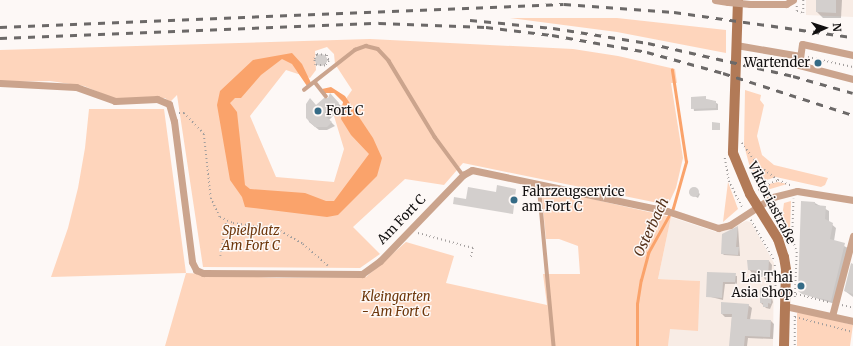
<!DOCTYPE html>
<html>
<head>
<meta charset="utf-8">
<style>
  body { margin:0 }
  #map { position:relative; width:853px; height:346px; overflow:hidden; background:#fdf8f6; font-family:Merriweather,serif }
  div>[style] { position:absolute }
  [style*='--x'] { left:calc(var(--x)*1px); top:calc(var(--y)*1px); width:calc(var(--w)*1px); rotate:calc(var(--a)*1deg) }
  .built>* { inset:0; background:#f8ece5 }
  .green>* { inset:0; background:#fed5bc }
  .water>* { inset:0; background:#faa36b }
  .shadow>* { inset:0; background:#0003 }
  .round { border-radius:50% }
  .stream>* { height:2.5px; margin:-1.25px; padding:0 1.25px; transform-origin:1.25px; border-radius:1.25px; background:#faa36b }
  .building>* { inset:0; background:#d3cfcd }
  .path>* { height:1.5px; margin-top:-0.75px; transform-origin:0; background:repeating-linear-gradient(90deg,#a39f9e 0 1px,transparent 0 4px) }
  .service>* { height:3.5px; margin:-1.75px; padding:0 1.75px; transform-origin:1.75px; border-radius:1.75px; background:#cba48d }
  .minor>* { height:7px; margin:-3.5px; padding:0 3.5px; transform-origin:3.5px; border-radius:3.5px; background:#cba48d }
  .secondary>* { height:10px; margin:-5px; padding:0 5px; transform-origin:5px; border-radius:5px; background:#b27a57 }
  .rail>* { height:2.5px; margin-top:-1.25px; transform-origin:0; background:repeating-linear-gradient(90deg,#6c6968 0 7px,transparent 0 14px) }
  .minor-bridge>* { height:7px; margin:-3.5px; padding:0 3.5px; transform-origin:3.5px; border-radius:3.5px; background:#cba48d }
  .dots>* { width:11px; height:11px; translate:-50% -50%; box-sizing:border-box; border:2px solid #fdf8f6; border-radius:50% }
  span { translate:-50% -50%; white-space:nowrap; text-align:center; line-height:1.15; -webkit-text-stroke:3px #fdf8f6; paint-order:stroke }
  .poi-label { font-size:13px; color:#110f0f }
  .right { translate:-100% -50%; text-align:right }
  .left { translate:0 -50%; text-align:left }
  .street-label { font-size:13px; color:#110f0f }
  .park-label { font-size:13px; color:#6d360a; font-style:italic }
  .water-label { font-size:14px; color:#55321a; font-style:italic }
  .north { position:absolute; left:805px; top:8px; width:40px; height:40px; -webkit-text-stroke:3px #fdf8f6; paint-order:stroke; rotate:87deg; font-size:11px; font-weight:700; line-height:16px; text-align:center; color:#110f0f }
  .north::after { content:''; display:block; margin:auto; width:14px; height:18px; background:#110f0f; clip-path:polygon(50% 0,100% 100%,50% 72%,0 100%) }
</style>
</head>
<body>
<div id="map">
  <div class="built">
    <i style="clip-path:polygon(806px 0,853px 0,853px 17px,806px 15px)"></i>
    <i style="clip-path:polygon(671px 217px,716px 232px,725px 231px,746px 221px,751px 222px,774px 263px,773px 346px,668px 346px,669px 329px,700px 281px,658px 279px)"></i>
  </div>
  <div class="green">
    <i style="clip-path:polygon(510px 18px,617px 18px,726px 30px,726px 53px,617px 32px)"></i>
    <i style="clip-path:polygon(evenodd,370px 39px,573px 49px,618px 56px,675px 69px,677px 83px,671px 83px,683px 158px,676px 188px,668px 205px,463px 163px,444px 185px,405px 179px,353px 227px,380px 254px,360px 268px,203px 267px,177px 95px,170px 102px,165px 98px,115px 99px,84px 86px,50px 81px,0 82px,0 50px,370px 39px,327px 47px,334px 54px,335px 64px,352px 90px,334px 116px,344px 149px,334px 182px,276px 177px,250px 116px,286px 70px,310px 78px,316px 70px,315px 51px,327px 47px)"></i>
    <i style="clip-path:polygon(745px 90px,761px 95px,760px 100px,764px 105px,757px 136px,762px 155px,774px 165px,828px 178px,825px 185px,821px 187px,776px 177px,763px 181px,755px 175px,749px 164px,744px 145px)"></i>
    <i style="clip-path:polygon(89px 109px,164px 109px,186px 273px,277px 278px,366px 277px,406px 242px,454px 256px,446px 283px,547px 305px,543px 274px,580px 274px,578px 246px,559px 239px,546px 239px,542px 198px,548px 189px,671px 217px,658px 279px,700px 281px,698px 331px,670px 329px,668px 346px,165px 346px,186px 273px,51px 277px,68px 228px,78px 188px,85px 148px)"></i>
    <i style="clip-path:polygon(728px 182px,738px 209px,723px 222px)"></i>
    <i style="clip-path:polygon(778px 182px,787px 184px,767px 190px,769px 184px)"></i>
    <i style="clip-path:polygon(791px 201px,790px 230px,789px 230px,782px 217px,784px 203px)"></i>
    <i style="clip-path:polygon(797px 313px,808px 313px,853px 325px,850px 346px,797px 346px)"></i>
  </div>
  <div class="water">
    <i style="clip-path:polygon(292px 53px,302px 64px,311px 83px,307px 86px,292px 64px,282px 59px,261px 75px,241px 98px,235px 98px,230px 103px,237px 112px,245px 185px,250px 189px,305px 193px,326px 201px,334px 201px,369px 154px,351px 135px,341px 119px,343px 102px,334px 93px,325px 93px,322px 89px,331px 87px,345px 96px,373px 138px,382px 158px,377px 176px,338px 215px,327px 217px,245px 207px,242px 197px,230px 180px,217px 105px,220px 91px,253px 60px)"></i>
  </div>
  <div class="shadow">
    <i style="clip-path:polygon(817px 0,842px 0,841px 18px,823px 18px,817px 12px)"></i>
    <i class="round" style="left:317px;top:55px;width:10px;height:10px"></i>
    <i style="clip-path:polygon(330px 95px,342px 107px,329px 120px,335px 126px,327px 130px,319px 130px,309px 122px,306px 108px,310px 99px,316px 106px,329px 99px)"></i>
    <i style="clip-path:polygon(692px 98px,711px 100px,718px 104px,718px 110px,694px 111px)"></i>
    <i style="clip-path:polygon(692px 188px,700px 194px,698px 198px,689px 193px)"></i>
    <i style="clip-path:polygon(815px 203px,829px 211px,829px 222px,836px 228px,834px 241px,848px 248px,835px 304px,803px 294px,799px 290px)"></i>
    <i style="clip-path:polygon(738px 227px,740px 256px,724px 255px,722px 253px)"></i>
    <i style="clip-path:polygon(769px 261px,772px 265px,771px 280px,765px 280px,762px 273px,752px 273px,749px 269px)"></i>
    <i style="clip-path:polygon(853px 265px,853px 297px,845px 291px)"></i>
    <i style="clip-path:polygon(708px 273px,737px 276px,737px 284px,725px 284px,723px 300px,707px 296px)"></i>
    <i style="clip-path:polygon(769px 288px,773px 302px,770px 309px,766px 308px,761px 303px,761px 290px)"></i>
    <i style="clip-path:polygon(748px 305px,752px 308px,750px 320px,771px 321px,774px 324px,773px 339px,748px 338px,747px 346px,730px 346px,732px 317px,725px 317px,722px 314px)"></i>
  </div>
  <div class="stream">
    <i style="--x:637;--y:346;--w:42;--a:-90"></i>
    <i style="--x:637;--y:304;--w:24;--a:-81"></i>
    <i style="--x:641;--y:280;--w:28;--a:-75"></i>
    <i style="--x:648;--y:253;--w:51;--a:-60.9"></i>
    <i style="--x:673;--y:208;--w:48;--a:-74.2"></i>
    <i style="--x:686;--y:162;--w:93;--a:-98.7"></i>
  </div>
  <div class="building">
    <i style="clip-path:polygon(816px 0,836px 0,836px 13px,816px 12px)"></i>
    <i class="round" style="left:315px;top:54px;width:12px;height:12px"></i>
    <i style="clip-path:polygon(330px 93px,339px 103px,326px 117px,332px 122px,327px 127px,315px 127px,306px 118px,306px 104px,310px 98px,316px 105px,324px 98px,328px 98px)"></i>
    <i style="clip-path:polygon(706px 96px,706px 99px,716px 101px,716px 108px,691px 109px,691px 97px)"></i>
    <i style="clip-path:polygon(712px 122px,720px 123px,720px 130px,712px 130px)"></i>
    <i style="clip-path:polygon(497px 185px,516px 189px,513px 214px,453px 204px,454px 197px,466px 199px,468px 187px,496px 192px)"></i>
    <i class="round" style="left:689px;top:187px;width:10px;height:10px"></i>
    <i style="clip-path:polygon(801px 201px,815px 202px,815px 205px,826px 206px,825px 219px,833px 223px,830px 239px,845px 243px,831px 301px,802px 294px,798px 291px)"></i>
    <i style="clip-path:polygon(738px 226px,736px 247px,739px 247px,738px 255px,721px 254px,722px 234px)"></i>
    <i style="clip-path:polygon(747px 260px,769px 260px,768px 277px,761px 277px,761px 271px,748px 270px)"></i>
    <i style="clip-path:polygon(851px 263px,853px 264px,853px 294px,844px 291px)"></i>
    <i style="clip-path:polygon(707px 272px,736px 273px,735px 282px,723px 282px,722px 298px,706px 297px)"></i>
    <i style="clip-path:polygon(763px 287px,772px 290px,771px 304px,768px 303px,768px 307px,763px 307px,763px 303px,760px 303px,760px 289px)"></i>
    <i style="clip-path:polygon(721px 302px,749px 304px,747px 319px,771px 320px,770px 337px,745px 336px,744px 346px,729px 346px,732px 314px,721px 314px)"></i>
  </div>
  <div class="path">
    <i style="--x:797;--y:6;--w:5;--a:90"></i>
    <i style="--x:797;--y:11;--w:6;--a:18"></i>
    <i style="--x:803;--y:13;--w:13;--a:-90"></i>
    <i style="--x:808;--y:57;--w:46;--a:12.5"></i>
    <i style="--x:325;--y:66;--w:10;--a:-174"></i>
    <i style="--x:315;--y:65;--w:6;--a:-99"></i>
    <i style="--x:314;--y:59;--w:6;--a:-59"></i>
    <i style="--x:317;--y:54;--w:10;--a:6"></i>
    <i style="--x:327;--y:55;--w:6;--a:72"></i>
    <i style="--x:329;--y:61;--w:5;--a:127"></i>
    <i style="--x:179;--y:113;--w:5;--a:0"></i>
    <i style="--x:184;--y:113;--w:29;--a:46"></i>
    <i style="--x:204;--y:134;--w:64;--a:83.8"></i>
    <i style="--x:211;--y:198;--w:21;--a:65"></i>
    <i style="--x:220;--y:217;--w:14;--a:25"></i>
    <i style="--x:233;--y:223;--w:44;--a:7.8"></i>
    <i style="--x:277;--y:229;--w:30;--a:30"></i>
    <i style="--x:303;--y:244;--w:33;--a:41"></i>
    <i style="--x:742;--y:143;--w:27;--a:54"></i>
    <i style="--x:758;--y:165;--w:25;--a:37"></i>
    <i style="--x:725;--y:158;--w:23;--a:80"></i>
    <i style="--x:729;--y:181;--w:30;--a:63"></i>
    <i style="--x:756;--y:183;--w:7;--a:27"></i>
    <i style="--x:762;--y:186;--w:7;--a:56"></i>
    <i style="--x:758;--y:190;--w:22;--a:-27"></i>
    <i style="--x:778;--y:180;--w:15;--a:23"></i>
    <i style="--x:774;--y:206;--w:36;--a:60"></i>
    <i style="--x:792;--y:237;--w:16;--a:72"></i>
    <i style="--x:797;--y:252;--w:48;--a:92.4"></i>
    <i style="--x:751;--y:220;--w:48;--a:59.7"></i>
    <i style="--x:418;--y:233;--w:57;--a:15.3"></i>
    <i style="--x:473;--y:248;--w:10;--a:101"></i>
    <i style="--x:792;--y:235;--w:36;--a:-88"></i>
    <i style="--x:220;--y:256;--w:36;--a:-80"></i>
    <i style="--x:775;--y:265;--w:32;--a:88"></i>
    <i style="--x:796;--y:294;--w:34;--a:14"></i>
    <i style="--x:842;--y:305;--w:11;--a:15"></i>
    <i style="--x:795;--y:316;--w:30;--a:90"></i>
    <i style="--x:795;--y:317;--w:60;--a:14.5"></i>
  </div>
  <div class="service">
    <i style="--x:315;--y:82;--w:18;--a:52"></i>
    <i style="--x:304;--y:90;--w:65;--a:-38.1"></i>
    <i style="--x:355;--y:50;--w:12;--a:-20"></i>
    <i style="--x:366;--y:46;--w:12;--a:14"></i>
    <i style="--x:378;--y:49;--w:16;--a:47"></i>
    <i style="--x:389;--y:61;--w:89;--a:58.8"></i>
    <i style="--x:435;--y:137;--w:47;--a:53.6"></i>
    <i style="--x:539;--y:184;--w:163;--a:84.7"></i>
  </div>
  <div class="minor">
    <i style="--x:715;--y:0;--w:13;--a:9"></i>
    <i style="--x:750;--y:4;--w:36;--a:0"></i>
    <i style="--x:786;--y:4;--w:8;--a:-30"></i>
    <i style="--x:736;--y:45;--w:65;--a:9.8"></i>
    <i style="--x:853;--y:55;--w:52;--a:-167.8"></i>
    <i style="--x:802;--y:44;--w:21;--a:98"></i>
    <i style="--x:799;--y:65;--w:56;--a:14.5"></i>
    <i style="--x:0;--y:83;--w:76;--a:3"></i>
    <i style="--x:76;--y:87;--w:41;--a:19.7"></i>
    <i style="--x:115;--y:101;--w:42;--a:-2.7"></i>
    <i style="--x:157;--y:99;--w:13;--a:23"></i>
    <i style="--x:169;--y:104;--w:18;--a:74"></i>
    <i style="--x:174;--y:121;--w:142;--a:82.7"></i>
    <i style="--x:192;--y:262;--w:9;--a:63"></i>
    <i style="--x:196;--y:270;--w:8;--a:23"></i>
    <i style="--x:203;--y:273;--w:159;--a:0.4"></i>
    <i style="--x:362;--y:274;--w:22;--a:-36"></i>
    <i style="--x:380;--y:261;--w:120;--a:-46"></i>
    <i style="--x:463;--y:175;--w:10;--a:-29"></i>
    <i style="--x:472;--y:170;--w:199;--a:11.9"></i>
    <i style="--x:667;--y:211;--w:54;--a:18.4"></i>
    <i style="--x:718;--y:228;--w:12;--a:-14"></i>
    <i style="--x:730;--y:225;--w:51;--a:-33.1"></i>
    <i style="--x:773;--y:197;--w:25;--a:-14"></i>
    <i style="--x:797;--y:191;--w:57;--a:9.1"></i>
    <i style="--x:785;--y:306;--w:70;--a:12.4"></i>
    <i style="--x:832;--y:316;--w:83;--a:-75.3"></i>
  </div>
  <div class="secondary">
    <i style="--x:738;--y:0;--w:153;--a:91.9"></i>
    <i style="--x:733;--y:153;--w:44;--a:67.5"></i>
    <i style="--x:750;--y:194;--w:53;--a:58.1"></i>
    <i style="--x:778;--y:239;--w:19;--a:72"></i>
    <i style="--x:784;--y:257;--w:13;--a:81"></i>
    <i style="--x:786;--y:270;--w:76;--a:91.5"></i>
  </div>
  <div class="rail">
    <i style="--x:470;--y:20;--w:83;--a:5.5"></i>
    <i style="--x:553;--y:28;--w:96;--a:9"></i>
    <i style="--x:648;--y:43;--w:149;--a:12.8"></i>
    <i style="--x:793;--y:76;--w:62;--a:15.8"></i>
    <i style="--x:0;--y:27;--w:564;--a:-2.34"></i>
    <i style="--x:564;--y:4;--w:110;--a:4.2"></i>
    <i style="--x:674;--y:12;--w:181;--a:8"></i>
    <i style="--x:0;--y:38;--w:379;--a:-2.3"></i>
    <i style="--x:379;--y:23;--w:107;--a:2.1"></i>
    <i style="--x:486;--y:27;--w:66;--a:6.9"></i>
    <i style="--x:552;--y:35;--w:97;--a:10.1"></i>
    <i style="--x:647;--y:52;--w:79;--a:15.4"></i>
    <i style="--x:723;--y:73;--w:137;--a:17.9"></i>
  </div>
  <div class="minor-bridge">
    <i style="--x:728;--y:2;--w:22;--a:5"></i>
  </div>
  <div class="dots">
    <i style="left:818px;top:63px;background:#356b86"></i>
    <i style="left:318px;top:111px;background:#356b86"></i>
    <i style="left:514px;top:200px;background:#356b86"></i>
    <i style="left:801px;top:286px;background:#356b86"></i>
  </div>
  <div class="poi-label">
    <span class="right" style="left:810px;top:63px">Wartender</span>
    <span class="left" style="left:326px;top:111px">Fort C</span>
    <span class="left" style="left:522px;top:200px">Fahrzeugservice<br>am Fort C</span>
    <span class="right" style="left:793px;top:286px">Lai Thai<br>Asia Shop</span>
  </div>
  <div class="street-label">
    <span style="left:771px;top:203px;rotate:63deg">Viktoriastraße</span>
    <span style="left:402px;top:220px;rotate:-46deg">Am Fort C</span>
  </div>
  <div class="park-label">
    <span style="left:251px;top:239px">Spielplatz<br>Am Fort C</span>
    <span style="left:396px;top:305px">Kleingarten<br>- Am Fort C</span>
  </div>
  <div class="water-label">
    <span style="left:651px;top:227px;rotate:-65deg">Osterbach</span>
  </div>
  <div class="north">N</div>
</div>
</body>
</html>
